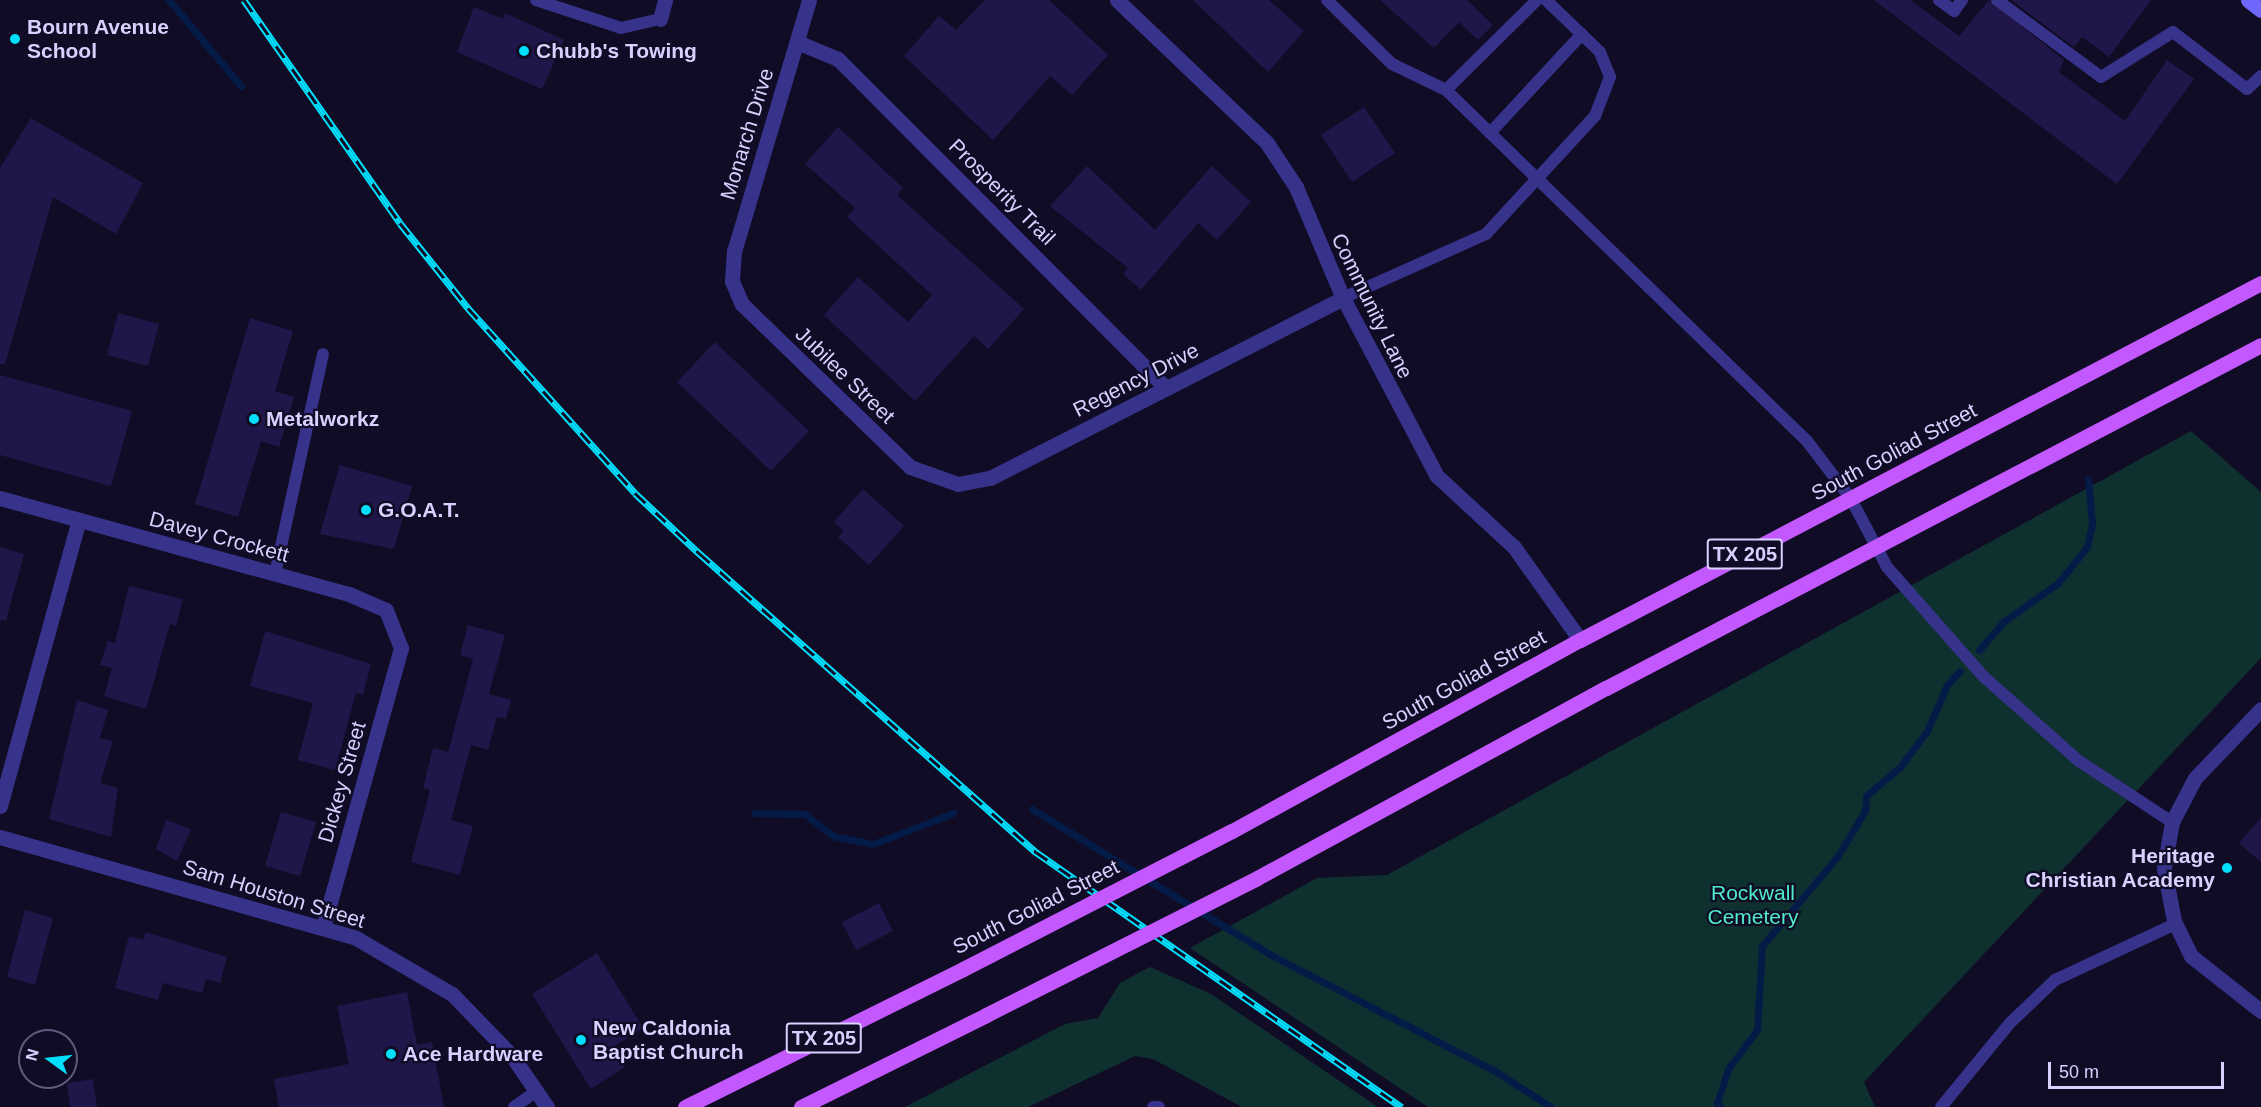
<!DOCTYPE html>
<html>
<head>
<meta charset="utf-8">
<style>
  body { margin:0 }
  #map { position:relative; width:2261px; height:1107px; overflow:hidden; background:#110c26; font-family:Arial,sans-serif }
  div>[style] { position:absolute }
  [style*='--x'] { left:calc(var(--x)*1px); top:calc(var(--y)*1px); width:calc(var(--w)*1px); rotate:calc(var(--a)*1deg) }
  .green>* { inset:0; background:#0e3130 }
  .stream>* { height:7px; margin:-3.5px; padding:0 3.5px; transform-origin:3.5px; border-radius:3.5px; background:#041b47 }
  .building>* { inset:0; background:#211649 }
  .lane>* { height:12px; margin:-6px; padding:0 6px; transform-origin:6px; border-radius:6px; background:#37328a }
  .street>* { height:15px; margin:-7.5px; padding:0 7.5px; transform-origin:7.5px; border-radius:7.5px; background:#37328a }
  .secondary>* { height:15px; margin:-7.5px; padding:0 7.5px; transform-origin:7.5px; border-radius:7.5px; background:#6f68ff }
  .primary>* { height:15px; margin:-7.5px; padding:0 7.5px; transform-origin:7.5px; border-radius:7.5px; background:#c458ff }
  .rail>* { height:7px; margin-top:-3.5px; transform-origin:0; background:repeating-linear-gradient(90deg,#110c26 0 14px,#00dffc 0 28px); box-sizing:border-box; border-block:2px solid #00dffc }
  .primary-bridge>* { height:15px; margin:-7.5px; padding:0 7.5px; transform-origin:7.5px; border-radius:7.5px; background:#c458ff }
  .dots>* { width:16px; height:16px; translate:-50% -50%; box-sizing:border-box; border:3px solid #110c26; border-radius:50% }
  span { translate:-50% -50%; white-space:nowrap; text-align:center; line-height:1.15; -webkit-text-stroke:4.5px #110c26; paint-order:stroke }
  .shield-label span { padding:2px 4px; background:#110c26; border:2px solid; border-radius:4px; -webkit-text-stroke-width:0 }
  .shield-label { font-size:20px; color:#d7d1ff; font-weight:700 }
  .poi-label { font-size:21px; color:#d7d1ff; font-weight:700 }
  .left { translate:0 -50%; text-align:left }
  .right { translate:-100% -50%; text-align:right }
  .street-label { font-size:21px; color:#d7d1ff }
  .park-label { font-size:21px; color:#50ecc8 }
  .north { position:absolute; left:18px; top:1029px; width:60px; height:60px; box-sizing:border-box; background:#110c26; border:2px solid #605b7d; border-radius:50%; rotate:285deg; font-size:16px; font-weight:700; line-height:24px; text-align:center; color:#d7d1ff }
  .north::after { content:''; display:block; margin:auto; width:21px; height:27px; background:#00dffc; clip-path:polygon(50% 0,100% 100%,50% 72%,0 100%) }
  .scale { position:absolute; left:2048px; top:1062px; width:176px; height:27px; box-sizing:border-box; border:3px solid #d7d1ff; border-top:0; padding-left:8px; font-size:18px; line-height:21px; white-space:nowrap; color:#d7d1ff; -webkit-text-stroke:4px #110c26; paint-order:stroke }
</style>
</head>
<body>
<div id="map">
  <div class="green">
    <i style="clip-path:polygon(2191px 431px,2261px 492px,2261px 658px,1864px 1082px,1875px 1107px,1428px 1107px,1190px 948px,1317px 878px,1387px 875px)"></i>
    <i style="clip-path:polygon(1150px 967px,1211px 994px,1378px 1107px,1242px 1107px,1153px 1059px,1135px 1056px,1028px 1107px,905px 1107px,1065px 1024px,1098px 1018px,1120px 983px)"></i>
  </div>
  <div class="stream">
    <i style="--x:169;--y:0;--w:112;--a:50.1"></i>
    <i style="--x:1979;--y:650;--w:37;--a:-49"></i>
    <i style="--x:2003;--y:622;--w:67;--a:-35.3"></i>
    <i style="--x:2058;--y:583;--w:46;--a:-51.1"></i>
    <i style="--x:2087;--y:547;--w:25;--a:-78"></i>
    <i style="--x:2092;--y:523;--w:44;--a:-95.2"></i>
    <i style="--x:1032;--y:809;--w:282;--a:31.4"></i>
    <i style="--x:1273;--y:956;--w:250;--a:27.4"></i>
    <i style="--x:1495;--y:1071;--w:67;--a:32.7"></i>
    <i style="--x:755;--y:813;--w:50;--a:1.1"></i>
    <i style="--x:805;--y:814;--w:36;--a:38"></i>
    <i style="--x:833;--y:836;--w:41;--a:11.3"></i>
    <i style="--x:873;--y:844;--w:86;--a:-21.2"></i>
    <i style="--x:1721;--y:1107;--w:6;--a:-135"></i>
    <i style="--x:1717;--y:1103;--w:36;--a:-72"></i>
    <i style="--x:1728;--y:1069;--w:49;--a:-53.4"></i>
    <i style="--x:1757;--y:1030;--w:84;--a:-86.6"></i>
    <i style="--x:1762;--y:946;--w:116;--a:-49.9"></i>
    <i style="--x:1837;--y:857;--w:54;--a:-58.7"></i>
    <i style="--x:1865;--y:811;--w:15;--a:-86"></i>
    <i style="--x:1866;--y:796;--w:45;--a:-40.5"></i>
    <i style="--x:1900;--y:767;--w:45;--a:-53.1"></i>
    <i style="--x:1927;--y:731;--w:50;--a:-66.5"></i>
    <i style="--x:1947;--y:685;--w:19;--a:-47"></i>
  </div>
  <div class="building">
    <i style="clip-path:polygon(985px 0,1049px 0,1108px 55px,1072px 95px,1050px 76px,993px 140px,904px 56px,939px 16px,956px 30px)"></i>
    <i style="clip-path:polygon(1193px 0,1269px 0,1304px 31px,1268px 72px)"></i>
    <i style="clip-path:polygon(1380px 0,1467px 0,1493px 25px,1478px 40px,1459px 22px,1434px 48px)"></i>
    <i style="clip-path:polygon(1874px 0,1910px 0,1959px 36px,1989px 0,2064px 60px,2059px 72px,2125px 121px,2167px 60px,2194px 79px,2117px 184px)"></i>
    <i style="clip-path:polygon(2011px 0,2151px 0,2109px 57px,2082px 37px,2074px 47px)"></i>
    <i style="clip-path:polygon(474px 7px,503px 19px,505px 13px,564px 40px,542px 89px,457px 52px)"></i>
    <i style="clip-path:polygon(1364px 107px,1395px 153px,1352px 182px,1321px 135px)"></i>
    <i style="clip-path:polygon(31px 118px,143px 183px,116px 234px,53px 197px,5px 364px,0 364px,0 168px)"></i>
    <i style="clip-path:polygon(838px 127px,903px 188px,897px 195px,1024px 309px,988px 349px,974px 336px,915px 401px,824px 315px,858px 277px,908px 322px,932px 295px,847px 217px,855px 208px,805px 164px)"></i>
    <i style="clip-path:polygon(1087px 166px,1155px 230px,1212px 166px,1251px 202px,1217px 240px,1198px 223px,1141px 290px,1123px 274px,1128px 268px,1050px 206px)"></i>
    <i style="clip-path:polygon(118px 313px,159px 324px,148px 366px,107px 355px)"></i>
    <i style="clip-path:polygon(250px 318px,293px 331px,275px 391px,294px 397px,279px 447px,261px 441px,238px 517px,195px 504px)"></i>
    <i style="clip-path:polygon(715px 342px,809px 431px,771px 471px,677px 382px)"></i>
    <i style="clip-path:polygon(0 375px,132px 411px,111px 486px,0 455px)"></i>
    <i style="clip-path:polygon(340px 465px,412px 486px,394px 549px,320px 534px)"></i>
    <i style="clip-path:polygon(863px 489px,904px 526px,869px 565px,838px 537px,844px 531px,834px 522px)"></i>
    <i style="clip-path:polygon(0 547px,24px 554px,6px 621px,0 620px)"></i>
    <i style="clip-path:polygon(129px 586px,183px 599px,176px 626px,170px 624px,146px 709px,104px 696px,112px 668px,100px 665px,108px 641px,115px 643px)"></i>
    <i style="clip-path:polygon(468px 625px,505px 635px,489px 694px,511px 700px,506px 719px,497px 717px,488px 750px,471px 745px,451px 820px,473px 826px,460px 875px,411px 862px,430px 790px,423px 788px,433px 748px,448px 752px,473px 659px,460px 655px)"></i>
    <i style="clip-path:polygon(265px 631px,371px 664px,363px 695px,356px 693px,335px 770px,298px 760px,313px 703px,250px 686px)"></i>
    <i style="clip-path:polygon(77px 700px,108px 710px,100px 738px,113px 741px,100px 783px,118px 788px,111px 837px,49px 819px)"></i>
    <i style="clip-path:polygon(281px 812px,316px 822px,300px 876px,265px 866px)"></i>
    <i style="clip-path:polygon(2261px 818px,2261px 862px,2239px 843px)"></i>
    <i style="clip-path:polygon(166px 820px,191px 829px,177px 861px,156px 849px)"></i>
    <i style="clip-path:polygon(879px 903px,893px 931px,856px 950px,842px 922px)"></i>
    <i style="clip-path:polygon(25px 910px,53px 918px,35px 985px,7px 977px)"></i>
    <i style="clip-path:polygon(146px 932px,227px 957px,220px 983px,206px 979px,202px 993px,163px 983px,158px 1000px,115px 988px,129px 936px,143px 940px)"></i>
    <i style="clip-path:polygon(597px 953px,643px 1028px,613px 1047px,625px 1067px,591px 1089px,532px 994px)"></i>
    <i style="clip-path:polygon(407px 992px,417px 1045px,432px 1042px,444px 1107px,279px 1107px,274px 1079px,349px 1064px,337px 1006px)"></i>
    <i style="clip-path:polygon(93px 1079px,97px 1107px,70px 1107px,67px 1083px)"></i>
  </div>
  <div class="lane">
    <i style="--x:536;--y:0;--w:89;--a:18.2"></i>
    <i style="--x:621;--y:28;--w:40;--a:-13"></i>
    <i style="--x:1327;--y:0;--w:91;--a:44.6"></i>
    <i style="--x:1392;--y:64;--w:60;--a:25.7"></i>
    <i style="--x:1446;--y:90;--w:504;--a:44.2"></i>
    <i style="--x:1807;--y:441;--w:73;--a:52.8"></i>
    <i style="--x:1851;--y:499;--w:77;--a:62.1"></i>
    <i style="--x:1887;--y:567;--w:147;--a:48.6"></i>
    <i style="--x:1984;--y:677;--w:127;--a:41.5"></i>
    <i style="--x:2079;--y:761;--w:111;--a:33.3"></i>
    <i style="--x:1939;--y:0;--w:19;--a:36"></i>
    <i style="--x:1954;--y:11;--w:14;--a:-54"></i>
    <i style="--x:1997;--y:0;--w:129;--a:36.5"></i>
    <i style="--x:2101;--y:77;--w:85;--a:-32"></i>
    <i style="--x:2173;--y:32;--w:93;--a:37.6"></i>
    <i style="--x:2247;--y:89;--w:19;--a:-43"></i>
    <i style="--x:1446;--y:90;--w:128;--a:-44.7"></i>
    <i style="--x:1490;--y:133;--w:135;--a:-47.1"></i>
    <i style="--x:1343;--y:298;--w:157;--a:-24.1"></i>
    <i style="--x:1486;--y:234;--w:161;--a:-47.3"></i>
    <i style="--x:1595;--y:116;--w:42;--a:-69"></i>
    <i style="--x:1610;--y:77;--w:27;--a:-112"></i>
    <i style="--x:1600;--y:52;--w:75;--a:-136.1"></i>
    <i style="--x:275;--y:574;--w:225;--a:-77.7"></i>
    <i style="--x:514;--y:1107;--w:28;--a:-35"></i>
    <i style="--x:1153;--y:1107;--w:6;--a:0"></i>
    <i style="--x:1941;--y:1107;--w:109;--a:-50.6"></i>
    <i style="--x:2010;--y:1023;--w:62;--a:-43.7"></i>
    <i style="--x:2055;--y:980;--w:132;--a:-25"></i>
  </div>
  <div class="street">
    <i style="--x:809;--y:0;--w:262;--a:106.6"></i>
    <i style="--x:734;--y:251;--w:30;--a:94"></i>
    <i style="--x:732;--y:281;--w:25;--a:67"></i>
    <i style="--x:742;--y:304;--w:234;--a:44.1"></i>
    <i style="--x:910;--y:467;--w:51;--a:19.5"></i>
    <i style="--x:958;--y:484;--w:33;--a:-11"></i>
    <i style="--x:990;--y:478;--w:396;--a:-27"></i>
    <i style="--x:1117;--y:0;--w:207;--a:43.6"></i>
    <i style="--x:1267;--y:143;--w:53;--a:56.6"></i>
    <i style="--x:1296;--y:187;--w:121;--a:67.1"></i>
    <i style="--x:1343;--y:298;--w:201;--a:62.2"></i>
    <i style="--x:1437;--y:476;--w:105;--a:42.7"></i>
    <i style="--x:1514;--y:547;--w:114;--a:54.6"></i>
    <i style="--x:660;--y:19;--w:20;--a:-75"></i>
    <i style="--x:797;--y:42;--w:44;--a:22.5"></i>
    <i style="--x:838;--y:59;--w:465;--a:45.1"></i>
    <i style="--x:0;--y:498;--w:362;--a:15.4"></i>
    <i style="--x:349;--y:594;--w:40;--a:23.4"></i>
    <i style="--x:386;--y:610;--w:41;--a:68.5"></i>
    <i style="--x:401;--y:648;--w:290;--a:105.6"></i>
    <i style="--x:2261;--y:709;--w:95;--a:133.7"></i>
    <i style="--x:2195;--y:778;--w:50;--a:117.6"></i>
    <i style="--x:2172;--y:822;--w:47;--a:99.9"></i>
    <i style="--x:2164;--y:868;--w:54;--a:79.3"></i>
    <i style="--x:2174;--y:921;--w:39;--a:64"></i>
    <i style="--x:2191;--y:956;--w:89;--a:38.2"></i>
    <i style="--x:0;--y:806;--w:297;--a:-74.6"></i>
    <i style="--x:0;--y:837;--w:370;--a:15.8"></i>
    <i style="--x:356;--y:938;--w:111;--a:30.3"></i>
    <i style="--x:452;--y:994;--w:86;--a:45.9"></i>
    <i style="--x:512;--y:1056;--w:62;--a:55.5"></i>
  </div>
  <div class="secondary">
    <i style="--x:2248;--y:0;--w:16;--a:38"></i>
  </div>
  <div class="primary">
    <i style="--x:1232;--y:831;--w:397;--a:-28.8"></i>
    <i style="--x:1580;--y:640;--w:769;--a:-27.66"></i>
    <i style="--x:1257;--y:878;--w:397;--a:-28.6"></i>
    <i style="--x:1606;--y:688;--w:739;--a:-27.64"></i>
    <i style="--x:685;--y:1107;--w:310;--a:-26.4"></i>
    <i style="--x:801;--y:1107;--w:207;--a:-26.4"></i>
  </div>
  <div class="rail">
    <i style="--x:244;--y:0;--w:272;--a:55"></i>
    <i style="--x:400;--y:223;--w:109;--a:51.3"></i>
    <i style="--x:468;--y:308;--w:249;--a:47.9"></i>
    <i style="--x:635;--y:493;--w:88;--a:43.2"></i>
    <i style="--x:699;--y:553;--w:451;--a:41.6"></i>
    <i style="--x:1036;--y:852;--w:446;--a:34.9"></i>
  </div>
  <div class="primary-bridge">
    <i style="--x:963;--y:969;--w:302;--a:-27.2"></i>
    <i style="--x:986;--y:1015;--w:304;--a:-26.8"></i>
  </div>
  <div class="dots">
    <i style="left:15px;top:39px;background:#00dffc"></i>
    <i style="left:524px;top:51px;background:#00dffc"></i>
    <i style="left:254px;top:419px;background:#00dffc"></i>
    <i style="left:366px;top:510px;background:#00dffc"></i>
    <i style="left:2227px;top:868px;background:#00dffc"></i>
    <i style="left:581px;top:1040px;background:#00dffc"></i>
    <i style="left:391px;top:1054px;background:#00dffc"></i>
  </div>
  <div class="shield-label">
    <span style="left:1745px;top:554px">TX 205</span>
    <span style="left:824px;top:1038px">TX 205</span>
  </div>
  <div class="poi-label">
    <span class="left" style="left:27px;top:39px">Bourn Avenue<br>School</span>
    <span class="left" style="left:536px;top:51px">Chubb's Towing</span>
    <span class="left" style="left:266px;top:419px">Metalworkz</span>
    <span class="left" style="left:378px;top:510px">G.O.A.T.</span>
    <span class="right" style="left:2215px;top:868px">Heritage<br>Christian Academy</span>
    <span class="left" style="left:593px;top:1040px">New Caldonia<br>Baptist Church</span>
    <span class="left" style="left:403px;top:1054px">Ace Hardware</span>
  </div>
  <div class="street-label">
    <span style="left:747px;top:134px;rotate:-73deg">Monarch Drive</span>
    <span style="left:1002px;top:192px;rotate:45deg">Prosperity Trail</span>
    <span style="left:1372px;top:306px;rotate:64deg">Community Lane</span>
    <span style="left:845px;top:375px;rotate:44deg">Jubilee Street</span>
    <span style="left:1136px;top:380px;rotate:-27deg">Regency Drive</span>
    <span style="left:1894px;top:452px;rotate:-28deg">South Goliad Street</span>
    <span style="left:219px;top:537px;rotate:15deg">Davey Crockett</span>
    <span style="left:1464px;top:680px;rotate:-29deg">South Goliad Street</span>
    <span style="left:342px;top:782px;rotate:-74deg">Dickey Street</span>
    <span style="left:274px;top:894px;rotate:17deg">Sam Houston Street</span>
    <span style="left:1036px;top:907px;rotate:-27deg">South Goliad Street</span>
  </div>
  <div class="park-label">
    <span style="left:1753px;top:905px">Rockwall<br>Cemetery</span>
  </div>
  <div class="north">N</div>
  <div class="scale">50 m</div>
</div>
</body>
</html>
